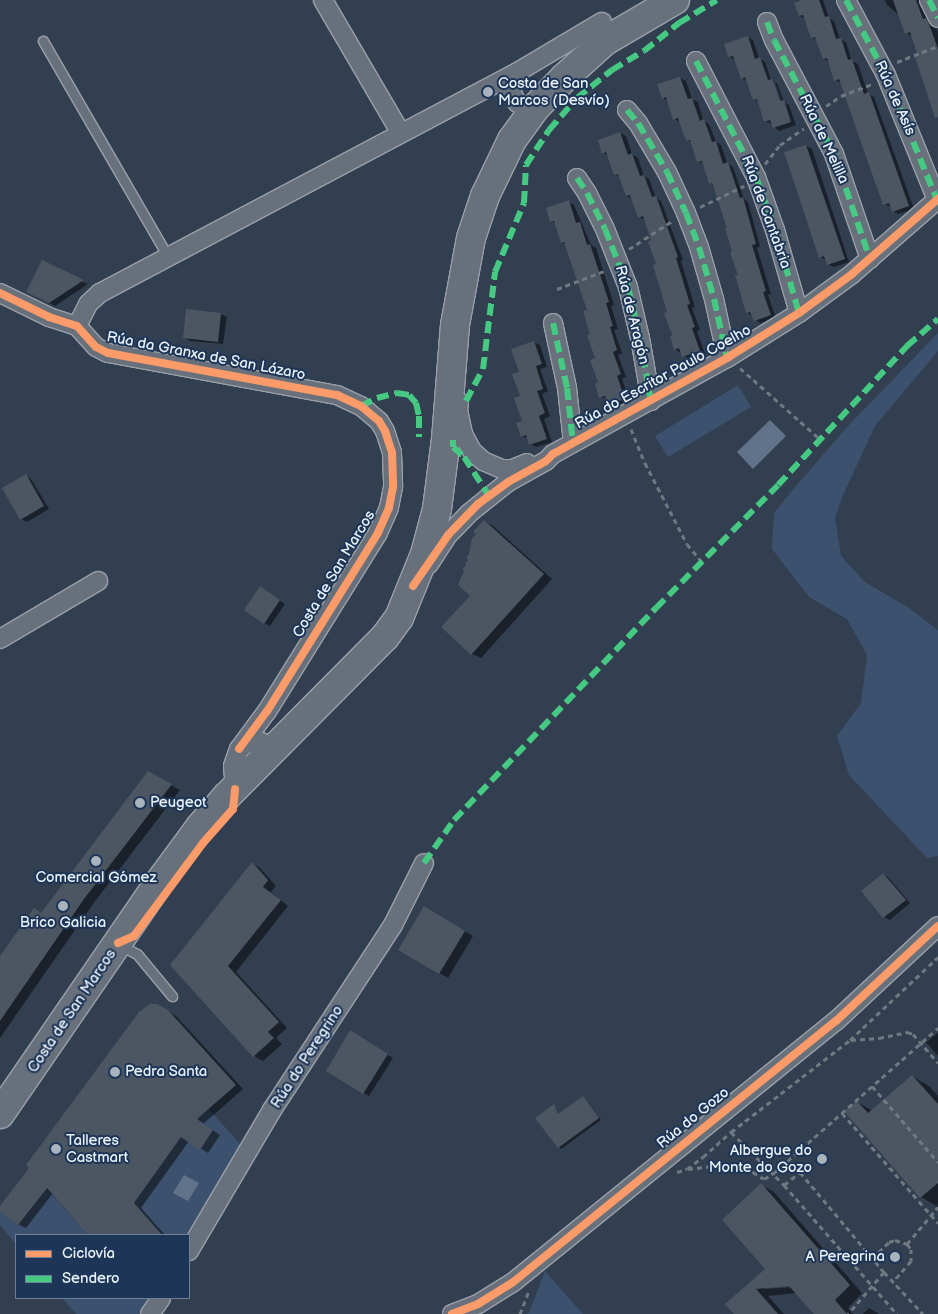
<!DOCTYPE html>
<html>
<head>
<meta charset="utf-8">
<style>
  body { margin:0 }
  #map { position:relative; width:938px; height:1314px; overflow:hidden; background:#323f50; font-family:"Balsamiq Sans",sans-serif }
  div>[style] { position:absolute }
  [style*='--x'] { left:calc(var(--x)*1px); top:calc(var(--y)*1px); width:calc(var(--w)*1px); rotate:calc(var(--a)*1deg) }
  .green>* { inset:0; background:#3c516d }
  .water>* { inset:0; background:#60738a }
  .shadow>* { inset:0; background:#0007 }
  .building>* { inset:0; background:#4c5663 }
  .path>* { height:3px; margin-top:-1.5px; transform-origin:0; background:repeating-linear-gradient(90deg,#707881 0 5px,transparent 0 9px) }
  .roads { filter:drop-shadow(1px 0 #99a0aa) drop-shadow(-1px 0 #99a0aa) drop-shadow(0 1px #99a0aa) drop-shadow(0 -1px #99a0aa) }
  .lane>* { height:9px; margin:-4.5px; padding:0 4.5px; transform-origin:4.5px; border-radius:4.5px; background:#67707b }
  .street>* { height:18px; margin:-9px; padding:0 9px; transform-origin:9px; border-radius:9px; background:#67707b }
  .primary>* { height:28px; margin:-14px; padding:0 14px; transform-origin:14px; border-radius:14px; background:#67707b }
  .quiet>* { height:6px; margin-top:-3px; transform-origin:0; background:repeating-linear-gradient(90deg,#46c982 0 12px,transparent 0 18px) }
  .cycleway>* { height:8px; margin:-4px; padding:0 4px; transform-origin:4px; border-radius:4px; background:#fa9b69 }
  .dots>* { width:14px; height:14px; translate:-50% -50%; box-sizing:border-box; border:2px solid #1d3557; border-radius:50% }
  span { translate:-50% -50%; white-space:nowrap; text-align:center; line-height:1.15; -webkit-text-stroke:4px #1d3557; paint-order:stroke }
  .poi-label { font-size:15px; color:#e8f1f8 }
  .left { translate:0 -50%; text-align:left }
  .right { translate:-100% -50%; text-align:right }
  .street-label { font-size:15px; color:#e8f1f8 }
  .legend { position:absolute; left:15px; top:1234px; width:175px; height:65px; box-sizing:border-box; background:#1d3557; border:1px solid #6e8097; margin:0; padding:6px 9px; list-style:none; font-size:15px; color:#e8f1f8 }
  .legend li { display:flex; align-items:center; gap:10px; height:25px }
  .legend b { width:25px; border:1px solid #6e8097 }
</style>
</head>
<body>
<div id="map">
  <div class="green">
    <i style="clip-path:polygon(938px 333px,938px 351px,875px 426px,843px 495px,835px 518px,841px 556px,865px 582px,909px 608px,938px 630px,938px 856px,927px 858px,849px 775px,837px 736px,861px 703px,867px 655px,847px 619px,809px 597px,772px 549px,774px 513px,790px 493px,847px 427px)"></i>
    <i style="clip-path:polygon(738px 385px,751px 407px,668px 457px,655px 436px)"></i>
    <i style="clip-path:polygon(204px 1104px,241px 1145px,186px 1235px,152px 1235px,158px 1231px,134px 1203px)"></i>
    <i style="clip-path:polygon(46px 1188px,88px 1235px,16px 1235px,16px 1244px,0 1225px,0 1212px,18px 1225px)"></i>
    <i style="clip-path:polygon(545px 1271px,583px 1314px,526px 1314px,529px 1313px)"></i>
    <i style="clip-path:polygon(62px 1298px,148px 1298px,138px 1314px,76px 1314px)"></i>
  </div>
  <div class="water">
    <i style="clip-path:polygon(770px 420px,786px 436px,753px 469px,737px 452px)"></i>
    <i style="clip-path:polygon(184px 1175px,199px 1183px,188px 1201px,173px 1193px)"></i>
  </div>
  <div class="shadow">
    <i style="clip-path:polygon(806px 0,823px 0,829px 18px,834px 21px,840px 39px,846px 42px,852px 61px,858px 64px,868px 94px,874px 97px,914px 209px,898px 214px,893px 211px,891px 207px,884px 204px,841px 83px,836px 80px,829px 62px,824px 59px,817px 40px,812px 37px,806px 19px,800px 16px)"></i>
    <i style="clip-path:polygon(885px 0,919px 0,923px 3px,930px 21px,935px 24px,938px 33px,938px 112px,913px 37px,906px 33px,900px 16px,887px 5px)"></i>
    <i style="clip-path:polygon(evenodd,748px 37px,753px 40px,759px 58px,765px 62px,771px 80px,777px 83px,784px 102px,789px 105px,796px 125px,779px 131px,772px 124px,765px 121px,759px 102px,754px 99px,748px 81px,742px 78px,735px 60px,729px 56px,748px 37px,772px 82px,775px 82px,783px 107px,781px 108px,772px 82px)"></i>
    <i style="clip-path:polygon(680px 78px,686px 81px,692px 99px,698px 102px,703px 120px,709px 124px,716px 142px,721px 145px,727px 163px,733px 167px,744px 199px,748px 202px,760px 246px,757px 248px,771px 294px,768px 295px,776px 318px,760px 323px,747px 312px,729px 228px,704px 164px,698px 161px,692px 143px,687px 140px,680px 122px,674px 119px,668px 101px,663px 98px)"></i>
    <i style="clip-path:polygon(620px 133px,626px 136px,632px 154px,638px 158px,644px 176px,649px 179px,656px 198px,661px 201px,683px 260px,681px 261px,695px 307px,692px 308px,700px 330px,697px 331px,705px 354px,689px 359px,675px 349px,666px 313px,668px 312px,653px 241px,646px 220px,639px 217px,633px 199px,627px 196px,621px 177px,615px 174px,609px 156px,603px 153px)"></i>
    <i style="clip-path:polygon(806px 146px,812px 149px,849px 262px,834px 267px,828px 264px,827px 260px,820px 257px)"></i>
    <i style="clip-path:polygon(569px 202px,574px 205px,591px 245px,596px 248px,614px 305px,611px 306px,618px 329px,614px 330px,622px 353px,618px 355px,626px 377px,622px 379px,630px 402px,615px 407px,609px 404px,608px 399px,600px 397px,588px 311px,566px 245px,562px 243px,556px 224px,551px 221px)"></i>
    <i style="clip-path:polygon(43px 261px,83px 282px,88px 284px,55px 306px,33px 294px)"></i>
    <i style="clip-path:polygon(187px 310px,221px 314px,227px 317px,223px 344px,190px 341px,184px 337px)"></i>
    <i style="clip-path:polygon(534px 342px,540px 345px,547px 367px,540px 369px,548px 391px,542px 394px,550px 416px,544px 419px,552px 442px,536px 447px,530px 444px,529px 439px,522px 436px,524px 422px,521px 372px)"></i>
    <i style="clip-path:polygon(26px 476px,31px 479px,49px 509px,27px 522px,21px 519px)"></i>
    <i style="clip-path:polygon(484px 521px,493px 526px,552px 579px,481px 658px,472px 654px,470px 560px)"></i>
    <i style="clip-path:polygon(266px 591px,285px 604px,270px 626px,264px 623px)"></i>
    <i style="clip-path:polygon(148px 773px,180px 790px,93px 904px,0 1038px,0 958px,42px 914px)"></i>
    <i style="clip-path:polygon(252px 863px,260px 868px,276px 886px,271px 892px,288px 906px,236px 972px,287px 1028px,276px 1038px,282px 1044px,263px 1061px,254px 1056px,172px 965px)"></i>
    <i style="clip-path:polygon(883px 874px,888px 877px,910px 903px,890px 920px,884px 917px)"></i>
    <i style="clip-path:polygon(424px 908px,473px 936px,448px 978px,400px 949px)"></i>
    <i style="clip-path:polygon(157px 1005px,176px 1016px,243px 1089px,203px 1124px,220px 1135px,208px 1153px,189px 1141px,141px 1208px,165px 1235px,89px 1235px,53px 1193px,26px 1228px,18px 1224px,0 1208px)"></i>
    <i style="clip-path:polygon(351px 1032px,393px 1058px,369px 1096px,327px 1070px)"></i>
    <i style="clip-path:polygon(938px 1033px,938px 1056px,926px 1042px)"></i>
    <i style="clip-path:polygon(912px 1076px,929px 1086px,938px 1096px,938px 1207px,921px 1197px,846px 1112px,857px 1102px,873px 1111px)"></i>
    <i style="clip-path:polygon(583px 1097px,601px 1120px,561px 1149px,537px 1118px,554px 1106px,559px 1115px)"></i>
    <i style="clip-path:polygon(evenodd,761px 1185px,774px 1192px,862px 1293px,848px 1308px,853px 1314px,816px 1314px,797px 1293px,768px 1296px,784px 1314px,736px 1314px,767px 1269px,761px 1185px,795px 1284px,795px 1287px,764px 1289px,767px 1287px,795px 1284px)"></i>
    <i style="clip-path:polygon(869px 1308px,879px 1314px,863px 1314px)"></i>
  </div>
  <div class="building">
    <i style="clip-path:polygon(802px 0,819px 0,825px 17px,829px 16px,836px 39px,841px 38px,848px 60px,852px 59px,864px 94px,869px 92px,909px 206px,892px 212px,889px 203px,883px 205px,839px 79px,834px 81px,827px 58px,823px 59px,815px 37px,811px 38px,803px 15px,799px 16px,794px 3px)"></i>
    <i style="clip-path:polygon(893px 0,916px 0,923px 19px,926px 18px,929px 24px,938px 49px,938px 117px,935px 118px,918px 66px,915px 57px,918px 56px,910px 32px,905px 34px)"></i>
    <i style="clip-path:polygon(748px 36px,755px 59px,760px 57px,768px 80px,772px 79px,780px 101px,784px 100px,791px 122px,773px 128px,770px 120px,764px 122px,757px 99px,753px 100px,745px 77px,741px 79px,733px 56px,728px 57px,724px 44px)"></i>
    <i style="clip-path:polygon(680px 77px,688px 99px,692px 98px,700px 121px,704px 119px,712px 142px,716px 141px,723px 164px,728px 162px,740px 198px,743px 197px,756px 244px,752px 245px,766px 291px,763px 292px,771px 315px,754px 321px,750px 312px,746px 313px,735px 275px,738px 275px,730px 252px,732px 251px,725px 228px,727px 228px,712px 183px,709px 184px,702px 161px,697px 162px,690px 140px,686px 141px,678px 118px,673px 120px,666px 97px,662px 99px,657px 84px)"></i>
    <i style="clip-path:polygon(620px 132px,628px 155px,632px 153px,640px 176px,644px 175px,652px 197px,656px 196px,678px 257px,676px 258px,690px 304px,687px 305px,695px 327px,692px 328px,700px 351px,682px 357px,679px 348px,674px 350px,670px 336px,672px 335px,664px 313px,667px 312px,653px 265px,656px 264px,648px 242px,651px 240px,643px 216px,638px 218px,630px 195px,626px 196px,618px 174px,614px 175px,606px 152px,602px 154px,598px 140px)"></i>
    <i style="clip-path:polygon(806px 145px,845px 259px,827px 265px,824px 256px,819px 258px,784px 152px)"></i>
    <i style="clip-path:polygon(569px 200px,576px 223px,580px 222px,587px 245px,590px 244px,609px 302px,606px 303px,613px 326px,610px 327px,617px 350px,613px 352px,621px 374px,617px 376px,625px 399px,608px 405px,605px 396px,599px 398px,595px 384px,598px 382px,590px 360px,595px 358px,587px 335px,590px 334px,583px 311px,587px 310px,564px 242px,561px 243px,554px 221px,550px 222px,546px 208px)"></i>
    <i style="clip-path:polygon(42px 260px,84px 280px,49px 303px,26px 292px)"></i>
    <i style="clip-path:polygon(186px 309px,221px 313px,218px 342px,183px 338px)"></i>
    <i style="clip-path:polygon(534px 341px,542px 364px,536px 366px,543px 389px,537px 391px,545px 413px,539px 416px,547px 439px,529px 445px,526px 435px,521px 437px,516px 423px,522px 421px,514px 398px,520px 396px,512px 374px,519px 372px,511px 349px)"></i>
    <i style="clip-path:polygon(26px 474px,44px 506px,20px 520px,2px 488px)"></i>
    <i style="clip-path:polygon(484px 520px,544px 574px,471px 655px,441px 627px,470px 596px,458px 585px,464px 571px,462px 570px,466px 565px,465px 564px,468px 560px,466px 558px,469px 554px,472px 538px,476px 534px,473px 532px)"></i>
    <i style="clip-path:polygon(260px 586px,280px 600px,264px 624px,244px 610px)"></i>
    <i style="clip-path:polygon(148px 771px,172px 784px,84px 899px,0 1021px,0 956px,34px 908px,41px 913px)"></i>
    <i style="clip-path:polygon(252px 862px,268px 880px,263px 887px,281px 900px,228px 966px,279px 1022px,268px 1032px,274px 1038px,253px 1057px,170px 965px)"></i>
    <i style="clip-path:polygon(883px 873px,906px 900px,883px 918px,861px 891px)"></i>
    <i style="clip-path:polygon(424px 906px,465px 931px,439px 974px,398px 950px)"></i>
    <i style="clip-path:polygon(150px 1004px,157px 1004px,168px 1010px,236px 1085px,197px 1119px,213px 1130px,200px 1150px,181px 1137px,134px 1203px,162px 1235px,88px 1235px,47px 1188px,18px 1225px,0 1212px,0 1206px,29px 1168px,26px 1165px,139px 1012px)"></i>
    <i style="clip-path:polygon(350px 1030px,388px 1054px,363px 1094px,326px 1071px)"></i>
    <i style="clip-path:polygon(912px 1075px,938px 1104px,938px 1183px,920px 1198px,844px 1111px,857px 1101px,868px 1113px)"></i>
    <i style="clip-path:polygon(583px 1096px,599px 1118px,558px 1148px,535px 1118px,554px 1104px,558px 1114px)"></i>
    <i style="clip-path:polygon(761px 1183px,850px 1285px,835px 1300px,847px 1314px,814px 1314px,789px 1286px,756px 1289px,778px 1314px,734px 1314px,725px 1304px,765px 1269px,722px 1220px)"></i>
  </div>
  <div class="path">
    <i style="--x:897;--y:62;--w:44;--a:-21.3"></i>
    <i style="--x:826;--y:106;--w:18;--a:-34"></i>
    <i style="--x:841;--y:96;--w:33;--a:-21"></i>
    <i style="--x:765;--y:164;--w:24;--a:-52"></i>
    <i style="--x:780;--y:145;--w:29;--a:-35"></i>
    <i style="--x:700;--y:207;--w:49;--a:-25.5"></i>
    <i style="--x:629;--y:249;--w:51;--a:-33.1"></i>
    <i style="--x:557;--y:289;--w:50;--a:-21"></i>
    <i style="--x:740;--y:368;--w:107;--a:41.6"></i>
    <i style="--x:631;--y:429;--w:37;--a:68"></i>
    <i style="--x:645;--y:463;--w:91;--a:62.6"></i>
    <i style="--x:687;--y:544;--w:23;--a:50"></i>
    <i style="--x:851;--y:1040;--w:28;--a:-4"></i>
    <i style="--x:879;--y:1038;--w:29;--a:-12"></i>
    <i style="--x:907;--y:1032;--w:6;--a:18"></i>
    <i style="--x:913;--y:1034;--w:38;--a:49"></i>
    <i style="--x:872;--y:1086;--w:101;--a:49"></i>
    <i style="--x:842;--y:1113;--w:146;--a:48.9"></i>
    <i style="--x:731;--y:1132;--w:75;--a:45"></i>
    <i style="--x:784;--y:1185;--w:21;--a:-39"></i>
    <i style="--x:800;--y:1172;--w:131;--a:50"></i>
    <i style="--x:884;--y:1272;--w:55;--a:130.6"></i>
    <i style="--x:688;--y:1169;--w:33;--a:-7"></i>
    <i style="--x:721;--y:1165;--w:24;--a:5"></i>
    <i style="--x:745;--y:1167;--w:22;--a:32"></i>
    <i style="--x:764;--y:1179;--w:12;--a:-31"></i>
    <i style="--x:774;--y:1173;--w:219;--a:-41.5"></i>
    <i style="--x:677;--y:1172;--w:10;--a:-17"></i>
    <i style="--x:687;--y:1169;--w:20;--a:-37"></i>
    <i style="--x:703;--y:1157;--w:38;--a:-42"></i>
    <i style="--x:731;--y:1132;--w:150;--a:-37.7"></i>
    <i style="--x:850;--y:1040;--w:121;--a:-43.3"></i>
    <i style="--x:784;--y:1185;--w:171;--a:48.8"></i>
    <i style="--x:907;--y:1244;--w:48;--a:-50"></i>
    <i style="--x:872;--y:1258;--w:23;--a:-43"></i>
    <i style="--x:889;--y:1242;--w:6;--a:-18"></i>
    <i style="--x:895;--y:1240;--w:13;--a:18"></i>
    <i style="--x:907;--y:1244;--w:6;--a:51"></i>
    <i style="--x:911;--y:1249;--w:12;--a:90"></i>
    <i style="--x:911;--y:1261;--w:28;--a:131"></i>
    <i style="--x:884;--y:1272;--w:57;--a:47.1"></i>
    <i style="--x:520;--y:1314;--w:25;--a:-69"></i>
  </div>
  <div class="roads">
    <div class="lane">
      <i style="--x:43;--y:41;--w:250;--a:59.9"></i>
      <i style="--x:120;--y:945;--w:19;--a:28"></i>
      <i style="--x:137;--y:954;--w:55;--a:50.2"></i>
    </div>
    <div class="street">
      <i style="--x:323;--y:0;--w:153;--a:59.7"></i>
      <i style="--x:846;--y:0;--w:85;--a:61.9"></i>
      <i style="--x:886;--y:75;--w:135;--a:67.8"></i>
      <i style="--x:929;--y:0;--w:20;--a:63"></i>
      <i style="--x:767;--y:22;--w:19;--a:69"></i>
      <i style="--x:774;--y:40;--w:129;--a:62.2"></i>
      <i style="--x:834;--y:154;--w:111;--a:71.1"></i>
      <i style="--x:696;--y:61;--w:131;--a:62.7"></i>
      <i style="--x:756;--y:177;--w:56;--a:70.3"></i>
      <i style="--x:775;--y:230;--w:86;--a:73.9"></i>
      <i style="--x:516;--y:73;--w:16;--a:117"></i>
      <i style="--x:509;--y:87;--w:18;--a:63"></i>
      <i style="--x:627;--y:110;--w:17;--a:50"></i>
      <i style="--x:638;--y:123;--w:57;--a:59.4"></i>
      <i style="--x:667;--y:172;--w:45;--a:65.1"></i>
      <i style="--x:686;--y:213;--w:36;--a:69"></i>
      <i style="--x:699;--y:247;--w:54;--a:73.9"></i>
      <i style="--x:714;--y:299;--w:60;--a:77.6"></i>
      <i style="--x:577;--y:178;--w:18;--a:56"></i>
      <i style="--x:587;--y:193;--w:40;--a:63.4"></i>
      <i style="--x:605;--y:229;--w:62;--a:68.4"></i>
      <i style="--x:628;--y:287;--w:52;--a:76.8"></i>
      <i style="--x:640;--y:338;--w:64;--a:80.1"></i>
      <i style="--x:0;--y:293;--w:55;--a:26.1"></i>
      <i style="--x:49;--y:317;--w:29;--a:18"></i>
      <i style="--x:77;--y:326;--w:28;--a:48"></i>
      <i style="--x:96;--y:347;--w:13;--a:27"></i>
      <i style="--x:108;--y:353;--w:233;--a:10.4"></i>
      <i style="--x:337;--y:395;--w:26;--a:25"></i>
      <i style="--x:361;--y:406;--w:23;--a:40"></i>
      <i style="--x:379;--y:421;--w:12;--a:59"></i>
      <i style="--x:385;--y:431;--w:23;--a:72"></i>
      <i style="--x:392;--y:453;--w:34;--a:88"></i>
      <i style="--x:393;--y:487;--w:21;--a:101"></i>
      <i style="--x:389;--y:508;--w:27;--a:114"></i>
      <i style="--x:378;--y:533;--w:210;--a:121.9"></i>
      <i style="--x:267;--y:711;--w:47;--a:126.4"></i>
      <i style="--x:553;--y:323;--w:66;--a:77.8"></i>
      <i style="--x:567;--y:388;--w:55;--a:83.8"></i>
      <i style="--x:77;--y:326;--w:25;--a:-63"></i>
      <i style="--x:88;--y:304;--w:16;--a:-43"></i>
      <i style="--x:100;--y:293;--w:471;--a:-27.9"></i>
      <i style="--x:516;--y:73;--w:100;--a:-30.7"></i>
      <i style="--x:459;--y:402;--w:8;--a:97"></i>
      <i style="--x:458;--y:410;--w:25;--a:78"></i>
      <i style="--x:463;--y:434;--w:19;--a:62"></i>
      <i style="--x:472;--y:451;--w:15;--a:42"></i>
      <i style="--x:483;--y:461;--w:21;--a:23"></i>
      <i style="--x:502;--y:469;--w:10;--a:0"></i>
      <i style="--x:512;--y:469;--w:16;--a:-22"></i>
      <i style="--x:429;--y:564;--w:35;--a:-57"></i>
      <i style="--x:448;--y:535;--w:29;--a:-46"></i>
      <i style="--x:468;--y:514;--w:51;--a:-38.7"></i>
      <i style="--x:508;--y:482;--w:43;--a:-28.9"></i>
      <i style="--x:546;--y:461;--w:10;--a:-45"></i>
      <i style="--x:553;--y:454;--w:199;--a:-28.9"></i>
      <i style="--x:727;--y:358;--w:85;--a:-32"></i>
      <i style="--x:799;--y:313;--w:66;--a:-36.3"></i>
      <i style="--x:852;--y:274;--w:114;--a:-41.1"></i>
      <i style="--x:0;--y:639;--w:114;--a:-30.6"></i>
      <i style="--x:235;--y:789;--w:23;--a:-95"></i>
      <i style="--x:233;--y:766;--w:18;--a:-71"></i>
      <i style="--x:239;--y:749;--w:11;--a:-34"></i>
      <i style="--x:248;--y:743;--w:13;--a:-4"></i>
      <i style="--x:261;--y:742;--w:15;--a:23"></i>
      <i style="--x:189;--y:1251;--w:164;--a:-59.5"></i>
      <i style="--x:272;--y:1110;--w:221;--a:-56.8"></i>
      <i style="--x:393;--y:925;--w:69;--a:-63.4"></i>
      <i style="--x:150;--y:1314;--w:19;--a:-55"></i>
      <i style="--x:452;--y:1314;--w:28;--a:-21"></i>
      <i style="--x:478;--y:1304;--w:40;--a:-32"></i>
      <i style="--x:512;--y:1283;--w:417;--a:-39"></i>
      <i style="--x:836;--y:1021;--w:139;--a:-43"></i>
    </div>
    <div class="primary">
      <i style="--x:0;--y:1114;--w:279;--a:-55.5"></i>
      <i style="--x:158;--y:884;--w:71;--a:-53.6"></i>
      <i style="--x:200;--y:827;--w:40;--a:-49"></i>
      <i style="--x:226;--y:797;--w:226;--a:-45.2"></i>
      <i style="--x:385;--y:637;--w:24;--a:-54"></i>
      <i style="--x:399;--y:618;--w:69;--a:-67.9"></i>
      <i style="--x:425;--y:554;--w:47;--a:-75.1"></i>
      <i style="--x:437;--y:509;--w:71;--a:-82.7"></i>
      <i style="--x:446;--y:439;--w:114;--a:-85.5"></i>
      <i style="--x:455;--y:325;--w:88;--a:-79.6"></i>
      <i style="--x:471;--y:238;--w:44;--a:-71.6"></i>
      <i style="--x:485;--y:196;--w:62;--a:-64.3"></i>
      <i style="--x:512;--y:140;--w:41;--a:-54"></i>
      <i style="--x:536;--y:107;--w:40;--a:-46"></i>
      <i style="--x:564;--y:78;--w:55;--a:-42.1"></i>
      <i style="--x:605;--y:41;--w:81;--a:-30.4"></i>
    </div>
  </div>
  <div class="quiet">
    <i style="--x:846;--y:0;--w:85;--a:61.9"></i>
    <i style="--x:886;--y:75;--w:135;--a:67.8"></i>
    <i style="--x:929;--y:0;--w:20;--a:63"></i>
    <i style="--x:767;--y:22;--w:19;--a:69"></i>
    <i style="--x:774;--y:40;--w:129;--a:62.2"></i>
    <i style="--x:834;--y:154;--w:111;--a:71.1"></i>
    <i style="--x:696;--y:61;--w:131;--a:62.7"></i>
    <i style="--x:756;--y:177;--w:56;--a:70.3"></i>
    <i style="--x:775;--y:230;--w:86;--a:73.9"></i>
    <i style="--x:627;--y:110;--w:17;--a:50"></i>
    <i style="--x:638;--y:123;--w:57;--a:59.4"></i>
    <i style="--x:667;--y:172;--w:45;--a:65.1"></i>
    <i style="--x:686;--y:213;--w:36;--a:69"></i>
    <i style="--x:699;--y:247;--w:54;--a:73.9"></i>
    <i style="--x:714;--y:299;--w:60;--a:77.6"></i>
    <i style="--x:577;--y:178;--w:18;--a:56"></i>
    <i style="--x:587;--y:193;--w:40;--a:63.4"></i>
    <i style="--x:605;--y:229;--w:62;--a:68.4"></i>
    <i style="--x:628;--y:287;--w:52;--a:76.8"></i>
    <i style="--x:640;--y:338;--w:64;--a:80.1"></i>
    <i style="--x:553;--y:323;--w:66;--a:77.8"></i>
    <i style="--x:567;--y:388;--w:55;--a:83.8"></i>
    <i style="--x:466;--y:401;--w:36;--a:-62"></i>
    <i style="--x:483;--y:369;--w:98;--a:-82.9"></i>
    <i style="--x:495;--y:272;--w:75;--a:-67.2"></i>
    <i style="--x:524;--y:203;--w:38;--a:-87"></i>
    <i style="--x:526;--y:165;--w:42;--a:-56.7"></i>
    <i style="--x:549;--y:130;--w:43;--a:-48.8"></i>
    <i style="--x:577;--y:98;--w:45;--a:-38.7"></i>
    <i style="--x:612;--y:70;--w:37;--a:-31"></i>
    <i style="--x:644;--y:51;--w:45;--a:-38.7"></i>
    <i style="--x:679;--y:23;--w:44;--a:-31.2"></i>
    <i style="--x:361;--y:406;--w:18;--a:-27"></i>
    <i style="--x:377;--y:398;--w:21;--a:-14"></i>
    <i style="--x:397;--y:393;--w:12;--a:9"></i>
    <i style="--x:409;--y:395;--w:11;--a:49"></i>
    <i style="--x:416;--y:403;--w:13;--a:77"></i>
    <i style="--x:419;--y:416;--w:21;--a:90"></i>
    <i style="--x:453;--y:440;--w:7;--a:90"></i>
    <i style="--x:453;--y:447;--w:15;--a:42"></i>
    <i style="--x:464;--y:457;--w:46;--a:57.3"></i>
    <i style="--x:424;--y:863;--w:52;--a:-55.1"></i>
    <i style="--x:454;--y:820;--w:293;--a:-46.4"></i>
    <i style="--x:656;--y:608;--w:173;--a:-45.2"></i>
    <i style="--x:778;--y:485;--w:190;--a:-47.1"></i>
    <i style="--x:907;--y:346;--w:41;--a:-41.1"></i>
  </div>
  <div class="cycleway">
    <i style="--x:0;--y:293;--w:55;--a:26.1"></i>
    <i style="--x:49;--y:317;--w:29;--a:18"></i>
    <i style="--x:77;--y:326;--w:28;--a:48"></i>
    <i style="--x:96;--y:347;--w:13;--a:27"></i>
    <i style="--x:108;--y:353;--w:233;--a:10.4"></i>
    <i style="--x:337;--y:395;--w:26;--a:25"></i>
    <i style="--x:361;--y:406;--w:23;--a:40"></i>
    <i style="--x:379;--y:421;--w:12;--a:59"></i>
    <i style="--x:385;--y:431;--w:23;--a:72"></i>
    <i style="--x:392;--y:453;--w:34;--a:88"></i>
    <i style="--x:393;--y:487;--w:21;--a:101"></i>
    <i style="--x:389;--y:508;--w:27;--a:114"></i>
    <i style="--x:378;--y:533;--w:210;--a:121.9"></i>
    <i style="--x:267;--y:711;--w:47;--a:126.4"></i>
    <i style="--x:413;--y:586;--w:62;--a:-55.5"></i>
    <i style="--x:448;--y:535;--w:43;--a:-45.9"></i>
    <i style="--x:478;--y:504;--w:37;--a:-36"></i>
    <i style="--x:508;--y:482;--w:43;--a:-28.9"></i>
    <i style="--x:546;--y:461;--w:10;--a:-45"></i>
    <i style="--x:553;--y:454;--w:199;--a:-28.9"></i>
    <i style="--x:727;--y:358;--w:85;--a:-32"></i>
    <i style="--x:799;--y:313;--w:66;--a:-36.3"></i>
    <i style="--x:852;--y:274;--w:114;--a:-41.1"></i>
    <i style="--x:118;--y:943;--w:17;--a:-24"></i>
    <i style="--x:134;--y:936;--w:116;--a:-53.4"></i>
    <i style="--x:203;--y:843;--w:45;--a:-48.6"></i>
    <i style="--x:233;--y:809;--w:20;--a:-84"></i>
    <i style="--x:452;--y:1314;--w:28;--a:-21"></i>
    <i style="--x:478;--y:1304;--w:40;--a:-32"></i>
    <i style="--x:512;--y:1283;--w:417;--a:-39"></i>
    <i style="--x:836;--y:1021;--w:139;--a:-43"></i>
  </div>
  <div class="dots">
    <i style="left:488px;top:92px;background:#a8b3bd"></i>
    <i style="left:140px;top:803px;background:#a8b3bd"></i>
    <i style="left:96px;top:861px;background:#a8b3bd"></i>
    <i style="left:63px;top:906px;background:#a8b3bd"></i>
    <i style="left:115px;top:1072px;background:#a8b3bd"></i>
    <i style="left:56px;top:1149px;background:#a8b3bd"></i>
    <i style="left:822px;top:1159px;background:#a8b3bd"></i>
    <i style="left:895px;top:1257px;background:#a8b3bd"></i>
  </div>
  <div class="poi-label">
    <span class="left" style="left:498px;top:92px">Costa de San<br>Marcos (Desvío)</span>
    <span class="left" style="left:150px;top:803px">Peugeot</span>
    <span style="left:96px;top:878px">Comercial Gómez</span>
    <span style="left:63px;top:923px">Brico Galicia</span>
    <span class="left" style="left:125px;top:1072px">Pedra Santa</span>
    <span class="left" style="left:66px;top:1149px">Talleres<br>Castmart</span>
    <span class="right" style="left:812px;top:1159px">Albergue do<br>Monte do Gozo</span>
    <span class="right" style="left:885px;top:1257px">A Peregrina</span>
  </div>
  <div class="street-label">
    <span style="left:895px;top:98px;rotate:66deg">Rúa de Asís</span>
    <span style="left:824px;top:139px;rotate:65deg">Rúa de Melilla</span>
    <span style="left:766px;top:212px;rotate:70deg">Rúa de Cantabria</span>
    <span style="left:632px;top:315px;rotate:76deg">Rúa de Aragón</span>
    <span style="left:206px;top:356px;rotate:11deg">Rúa da Granxa de San Lázaro</span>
    <span style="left:663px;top:377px;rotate:-29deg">Rúa do Escritor Paulo Coelho</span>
    <span style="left:334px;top:574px;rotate:-59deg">Costa de San Marcos</span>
    <span style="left:72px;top:1011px;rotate:-56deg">Costa de San Marcos</span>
    <span style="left:307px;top:1057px;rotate:-57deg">Rúa do Peregrino</span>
    <span style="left:693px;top:1118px;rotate:-39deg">Rúa do Gozo</span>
  </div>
  <ul class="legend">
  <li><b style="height:6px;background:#fa9b69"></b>Ciclovía</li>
  <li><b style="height:6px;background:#46c982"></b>Sendero</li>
  </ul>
</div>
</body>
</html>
